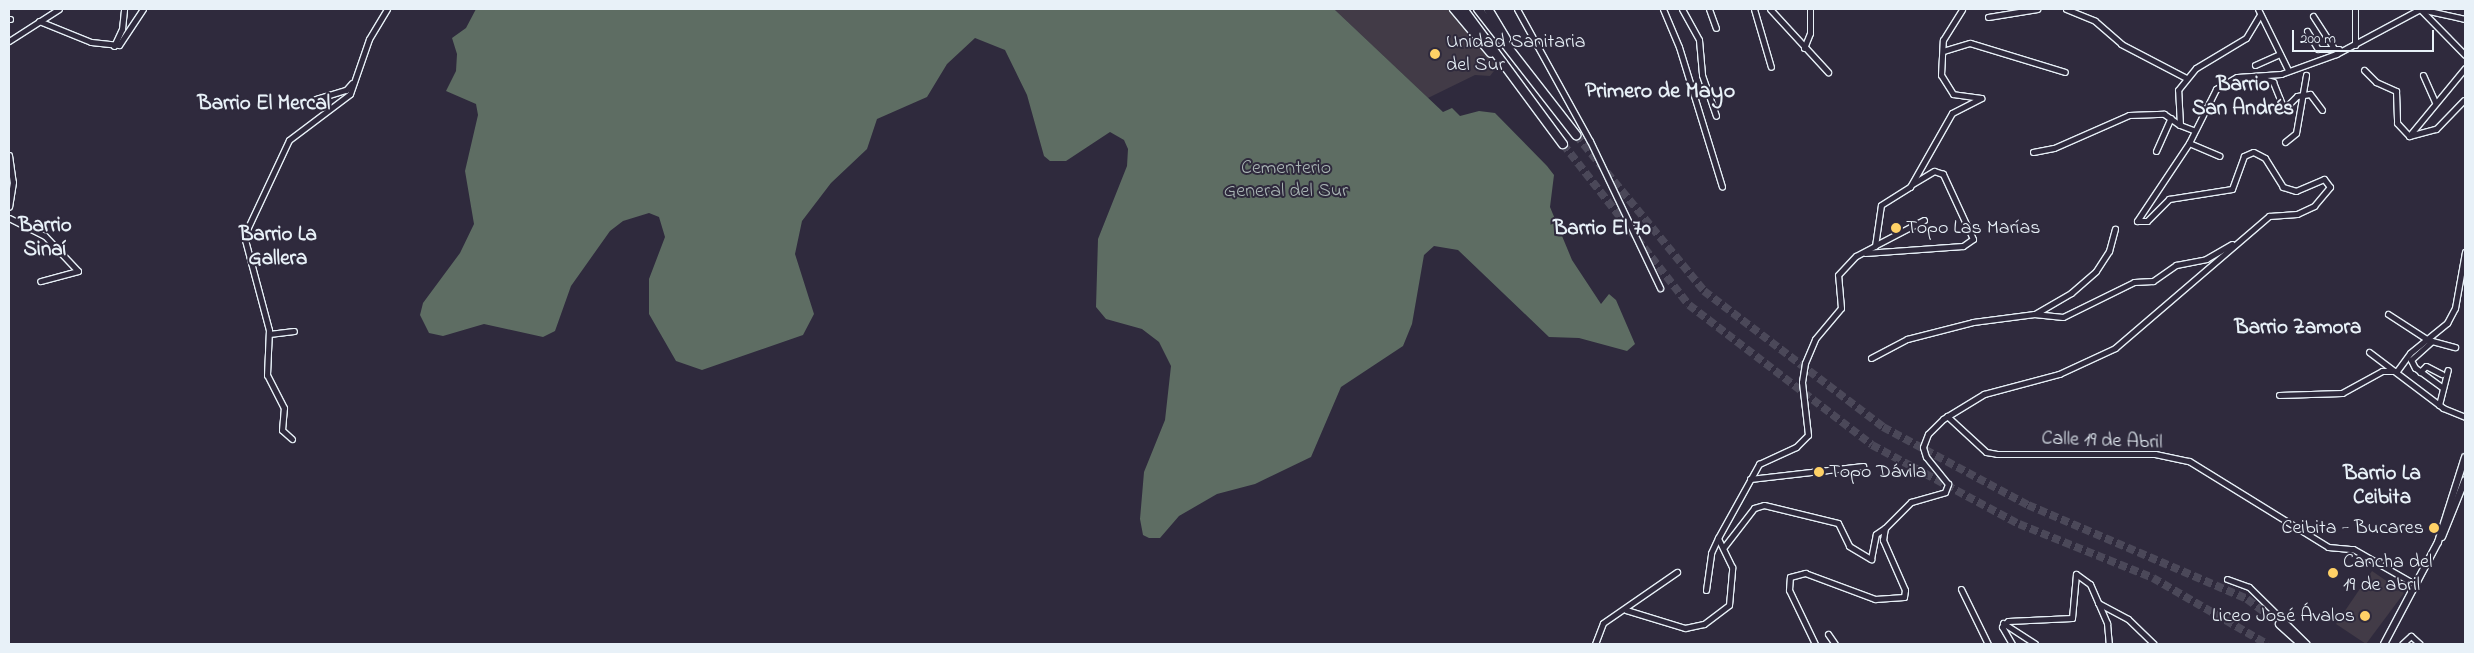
<!DOCTYPE html>
<html>
<head>
<meta charset="utf-8">
<style>
  body { margin:0 }
  #map { position:relative; width:2474px; height:653px; overflow:hidden; background:#2f2a3d; font-family:"Indie Flower",sans-serif }
  div>[style] { position:absolute }
  [style*='--x'] { left:calc(var(--x)*1px); top:calc(var(--y)*1px); width:calc(var(--w)*1px); rotate:calc(var(--a)*1deg) }
  .built>* { inset:0; background:#423b47 }
  .green>* { inset:0; background:#5e6d63 }
  .highway-tunnel>* { height:8px; margin-top:-4px; transform-origin:0; background:repeating-linear-gradient(90deg,#4b4859 0 8px,transparent 0 12px) }
  .roads { filter:drop-shadow(1px 0 #e8f1f8) drop-shadow(-1px 0 #e8f1f8) drop-shadow(0 1px #e8f1f8) drop-shadow(0 -1px #e8f1f8) }
  .minor>* { height:5px; margin:-2.5px; padding:0 2.5px; transform-origin:2.5px; border-radius:2.5px; background:#2f2a3d }
  .major>* { height:6px; margin:-3px; padding:0 3px; transform-origin:3px; border-radius:3px; background:#2f2a3d }
  .highway>* { height:8px; margin:-4px; padding:0 4px; transform-origin:4px; border-radius:4px; background:#2f2a3d }
  .dots>* { width:14px; height:14px; translate:-50% -50%; box-sizing:border-box; border:2px solid #2f2a3d; border-radius:50% }
  span { translate:-50% -50%; white-space:nowrap; text-align:center; line-height:1.15; -webkit-text-stroke:4px #2f2a3d; paint-order:stroke }
  .poi-label { font-size:20px; color:#e8f1f8 }
  .left { translate:0 -50%; text-align:left }
  .right { translate:-100% -50%; text-align:right }
  .park-label { font-size:20px; color:#aab6b5 }
  .street-label { font-size:20px; color:#e8f1f8 }
  .neighbourhood-label { font-size:21px; color:#e8f1f8; font-weight:700 }
  .quarter-label { font-size:22px; color:#e8f1f8; font-weight:700 }
  .frame { position:absolute; inset:0; border:10px solid #e8f1f8; pointer-events:none }
  .scale { position:absolute; left:2292px; top:30px; width:142px; height:22px; box-sizing:border-box; border:2px solid #e8f1f8; border-top:0; padding-left:6px; font-size:15px; line-height:18px; white-space:nowrap; color:#e8f1f8; -webkit-text-stroke:4px #2f2a3d; paint-order:stroke }
</style>
</head>
<body>
<div id="map">
  <div class="built">
    <i style="clip-path:polygon(1334px 9px,1451px 9px,1497px 67px,1490px 76px,1475px 75px,1428px 98px)"></i>
    <i style="clip-path:polygon(2372px 571px,2404px 593px,2366px 644px,2336px 624px)"></i>
  </div>
  <div class="green">
    <i style="clip-path:polygon(476px 9px,1334px 9px,1443px 112px,1452px 108px,1460px 116px,1479px 111px,1495px 113px,1547px 166px,1554px 175px,1550px 207px,1572px 260px,1601px 304px,1609px 294px,1616px 300px,1635px 344px,1627px 351px,1579px 338px,1549px 337px,1458px 250px,1434px 246px,1424px 255px,1412px 324px,1403px 346px,1341px 387px,1311px 457px,1255px 484px,1217px 494px,1179px 516px,1160px 538px,1149px 538px,1143px 535px,1140px 519px,1144px 472px,1165px 420px,1171px 366px,1159px 342px,1142px 329px,1106px 319px,1096px 307px,1098px 239px,1127px 166px,1128px 149px,1124px 140px,1110px 132px,1066px 161px,1050px 161px,1044px 156px,1027px 95px,1005px 50px,975px 38px,947px 64px,927px 97px,877px 119px,867px 149px,831px 183px,802px 221px,795px 254px,814px 314px,803px 335px,702px 370px,676px 361px,649px 314px,649px 279px,665px 237px,659px 217px,649px 213px,623px 221px,610px 231px,571px 286px,555px 331px,543px 337px,484px 324px,443px 336px,429px 333px,420px 315px,423px 303px,460px 253px,474px 224px,465px 171px,478px 115px,476px 104px,446px 91px,456px 71px,457px 54px,452px 38px,466px 28px)"></i>
  </div>
  <div class="highway-tunnel">
    <i style="--x:1576;--y:135;--w:202;--a:50.6"></i>
    <i style="--x:1704;--y:291;--w:225;--a:37.2"></i>
    <i style="--x:1883;--y:427;--w:165;--a:28.3"></i>
    <i style="--x:2028;--y:505;--w:238;--a:23.2"></i>
    <i style="--x:2247;--y:599;--w:41;--a:37.1"></i>
    <i style="--x:1563;--y:144;--w:204;--a:52"></i>
    <i style="--x:1689;--y:305;--w:230;--a:37.4"></i>
    <i style="--x:1872;--y:445;--w:167;--a:28.3"></i>
    <i style="--x:2019;--y:524;--w:144;--a:21.9"></i>
    <i style="--x:2153;--y:578;--w:132;--a:30.1"></i>
  </div>
  <div class="roads">
    <div class="minor">
      <i style="--x:1517;--y:9;--w:151;--a:61.1"></i>
      <i style="--x:1590;--y:141;--w:163;--a:64.5"></i>
      <i style="--x:1663;--y:9;--w:41;--a:67.2"></i>
      <i style="--x:1679;--y:47;--w:146;--a:72.9"></i>
      <i style="--x:1682;--y:9;--w:35;--a:61"></i>
      <i style="--x:1699;--y:40;--w:35;--a:85"></i>
      <i style="--x:1702;--y:75;--w:43;--a:71.1"></i>
      <i style="--x:1709;--y:9;--w:20;--a:70"></i>
      <i style="--x:1754;--y:9;--w:60;--a:73.7"></i>
      <i style="--x:1770;--y:9;--w:86;--a:47.4"></i>
      <i style="--x:2066;--y:9;--w:31;--a:22"></i>
      <i style="--x:2095;--y:21;--w:35;--a:41"></i>
      <i style="--x:2121;--y:44;--w:73;--a:27.6"></i>
      <i style="--x:2258;--y:9;--w:68;--a:63.8"></i>
      <i style="--x:2355;--y:9;--w:36;--a:90"></i>
      <i style="--x:2420;--y:9;--w:64;--a:45.6"></i>
      <i style="--x:2420;--y:9;--w:46;--a:12.5"></i>
      <i style="--x:2313;--y:16;--w:37;--a:57"></i>
      <i style="--x:1988;--y:17;--w:50;--a:-9.3"></i>
      <i style="--x:9;--y:19;--w:1;--a:0"></i>
      <i style="--x:39;--y:21;--w:56;--a:22"></i>
      <i style="--x:91;--y:42;--w:28;--a:6"></i>
      <i style="--x:119;--y:45;--w:43;--a:-56.3"></i>
      <i style="--x:2307;--y:31;--w:21;--a:59"></i>
      <i style="--x:2318;--y:49;--w:21;--a:0"></i>
      <i style="--x:9;--y:41;--w:59;--a:-32.6"></i>
      <i style="--x:114;--y:46;--w:19;--a:-65"></i>
      <i style="--x:122;--y:29;--w:20;--a:-84"></i>
      <i style="--x:1804;--y:48;--w:16;--a:-68"></i>
      <i style="--x:1810;--y:33;--w:24;--a:-90"></i>
      <i style="--x:1943;--y:51;--w:28;--a:-17"></i>
      <i style="--x:1970;--y:43;--w:99;--a:17"></i>
      <i style="--x:2255;--y:65;--w:27;--a:-24"></i>
      <i style="--x:2364;--y:70;--w:17;--a:45"></i>
      <i style="--x:2376;--y:82;--w:22;--a:24"></i>
      <i style="--x:2396;--y:91;--w:32;--a:88"></i>
      <i style="--x:2397;--y:123;--w:18;--a:47"></i>
      <i style="--x:2409;--y:136;--w:28;--a:-15"></i>
      <i style="--x:2436;--y:129;--w:40;--a:-46"></i>
      <i style="--x:2423;--y:75;--w:30;--a:66"></i>
      <i style="--x:2256;--y:77;--w:18;--a:16"></i>
      <i style="--x:2273;--y:82;--w:29;--a:68"></i>
      <i style="--x:2284;--y:109;--w:18;--a:-45"></i>
      <i style="--x:2297;--y:96;--w:13;--a:-9"></i>
      <i style="--x:2310;--y:94;--w:20;--a:53"></i>
      <i style="--x:316;--y:99;--w:31;--a:-17"></i>
      <i style="--x:346;--y:90;--w:9;--a:-49"></i>
      <i style="--x:2193;--y:130;--w:14;--a:-159"></i>
      <i style="--x:2180;--y:125;--w:35;--a:-93"></i>
      <i style="--x:2178;--y:90;--w:28;--a:-51"></i>
      <i style="--x:2196;--y:68;--w:58;--a:-31"></i>
      <i style="--x:2246;--y:38;--w:27;--a:-59"></i>
      <i style="--x:2409;--y:136;--w:88;--a:-50.5"></i>
      <i style="--x:2285;--y:142;--w:14;--a:-39"></i>
      <i style="--x:2296;--y:133;--w:59;--a:-80.2"></i>
      <i style="--x:2189;--y:143;--w:33;--a:23"></i>
      <i style="--x:2156;--y:151;--w:36;--a:-66"></i>
      <i style="--x:2033;--y:152;--w:21;--a:-11"></i>
      <i style="--x:2054;--y:148;--w:82;--a:-23.7"></i>
      <i style="--x:2129;--y:115;--w:35;--a:-2"></i>
      <i style="--x:2164;--y:114;--w:19;--a:35"></i>
      <i style="--x:9;--y:155;--w:27;--a:82"></i>
      <i style="--x:13;--y:182;--w:25;--a:99"></i>
      <i style="--x:9;--y:218;--w:40;--a:26.6"></i>
      <i style="--x:45;--y:236;--w:48;--a:46.7"></i>
      <i style="--x:78;--y:271;--w:39;--a:165"></i>
      <i style="--x:1876;--y:245;--w:54;--a:-27.5"></i>
      <i style="--x:1865;--y:253;--w:98;--a:-4.1"></i>
      <i style="--x:1963;--y:246;--w:12;--a:-35"></i>
      <i style="--x:1973;--y:239;--w:72;--a:-114.8"></i>
      <i style="--x:1943;--y:174;--w:9;--a:-162"></i>
      <i style="--x:1934;--y:171;--w:26;--a:149"></i>
      <i style="--x:2035;--y:314;--w:42;--a:-30.3"></i>
      <i style="--x:2071;--y:293;--w:33;--a:-41"></i>
      <i style="--x:2096;--y:271;--w:24;--a:-57"></i>
      <i style="--x:2109;--y:251;--w:23;--a:-75"></i>
      <i style="--x:2388;--y:314;--w:48;--a:33"></i>
      <i style="--x:269;--y:334;--w:25;--a:-7"></i>
      <i style="--x:2369;--y:352;--w:93;--a:37.1"></i>
      <i style="--x:2443;--y:408;--w:24;--a:22"></i>
      <i style="--x:1871;--y:358;--w:41;--a:-27.8"></i>
      <i style="--x:1907;--y:339;--w:68;--a:-14.4"></i>
      <i style="--x:1973;--y:322;--w:62;--a:-7.5"></i>
      <i style="--x:2034;--y:314;--w:29;--a:6"></i>
      <i style="--x:2063;--y:317;--w:79;--a:-26.2"></i>
      <i style="--x:2134;--y:282;--w:19;--a:-3"></i>
      <i style="--x:2153;--y:281;--w:28;--a:-35"></i>
      <i style="--x:2176;--y:265;--w:31;--a:-11"></i>
      <i style="--x:2206;--y:259;--w:30;--a:-30"></i>
      <i style="--x:2397;--y:371;--w:22;--a:-54"></i>
      <i style="--x:2410;--y:353;--w:48;--a:-39"></i>
      <i style="--x:2447;--y:323;--w:17;--a:-62"></i>
      <i style="--x:2455;--y:308;--w:57;--a:-79.9"></i>
      <i style="--x:2420;--y:372;--w:8;--a:-45"></i>
      <i style="--x:2426;--y:366;--w:18;--a:27"></i>
      <i style="--x:2443;--y:388;--w:34;--a:-144"></i>
      <i style="--x:2415;--y:368;--w:9;--a:-117"></i>
      <i style="--x:2411;--y:360;--w:28;--a:-42"></i>
      <i style="--x:2432;--y:341;--w:24;--a:15"></i>
      <i style="--x:2279;--y:395;--w:63;--a:-1.8"></i>
      <i style="--x:2342;--y:393;--w:46;--a:-28.8"></i>
      <i style="--x:2382;--y:371;--w:15;--a:0"></i>
      <i style="--x:2439;--y:405;--w:36;--a:-76"></i>
      <i style="--x:1947;--y:416;--w:53;--a:42.7"></i>
      <i style="--x:1986;--y:452;--w:11;--a:10"></i>
      <i style="--x:1997;--y:454;--w:158;--a:0"></i>
      <i style="--x:2155;--y:454;--w:35;--a:12"></i>
      <i style="--x:2189;--y:461;--w:163;--a:31.7"></i>
      <i style="--x:2328;--y:547;--w:25;--a:5"></i>
      <i style="--x:2353;--y:549;--w:73;--a:29.7"></i>
      <i style="--x:292;--y:439;--w:13;--a:-138"></i>
      <i style="--x:282;--y:430;--w:22;--a:-85"></i>
      <i style="--x:284;--y:408;--w:37;--a:-117"></i>
      <i style="--x:267;--y:375;--w:45;--a:-87.5"></i>
      <i style="--x:269;--y:330;--w:97;--a:-104.9"></i>
      <i style="--x:244;--y:236;--w:106;--a:-64.9"></i>
      <i style="--x:289;--y:140;--w:76;--a:-37"></i>
      <i style="--x:350;--y:94;--w:58;--a:-70.9"></i>
      <i style="--x:369;--y:39;--w:35;--a:-59"></i>
      <i style="--x:1750;--y:479;--w:114;--a:-6.6"></i>
      <i style="--x:1724;--y:547;--w:49;--a:-52.4"></i>
      <i style="--x:1754;--y:508;--w:10;--a:-17"></i>
      <i style="--x:1764;--y:505;--w:76;--a:13.7"></i>
      <i style="--x:1838;--y:523;--w:25;--a:64"></i>
      <i style="--x:1849;--y:546;--w:26;--a:31"></i>
      <i style="--x:1871;--y:559;--w:25;--a:-79"></i>
      <i style="--x:1876;--y:534;--w:11;--a:-34"></i>
      <i style="--x:2076;--y:574;--w:17;--a:36"></i>
      <i style="--x:2090;--y:584;--w:43;--a:66.4"></i>
      <i style="--x:2107;--y:623;--w:21;--a:85"></i>
      <i style="--x:2227;--y:579;--w:23;--a:20"></i>
      <i style="--x:2249;--y:587;--w:81;--a:44.5"></i>
      <i style="--x:1961;--y:589;--w:61;--a:63.9"></i>
      <i style="--x:1706;--y:590;--w:37;--a:-82"></i>
      <i style="--x:1711;--y:553;--w:17;--a:-65"></i>
      <i style="--x:2098;--y:603;--w:34;--a:28"></i>
      <i style="--x:2128;--y:619;--w:36;--a:44"></i>
      <i style="--x:1626;--y:610;--w:62;--a:17"></i>
      <i style="--x:1685;--y:628;--w:19;--a:-12"></i>
      <i style="--x:1704;--y:624;--w:31;--a:-37"></i>
      <i style="--x:1729;--y:605;--w:38;--a:-85"></i>
      <i style="--x:1732;--y:567;--w:32;--a:-116"></i>
      <i style="--x:1718;--y:538;--w:85;--a:-61"></i>
      <i style="--x:1759;--y:464;--w:41;--a:-24.7"></i>
      <i style="--x:1796;--y:447;--w:17;--a:-45"></i>
      <i style="--x:1808;--y:435;--w:53;--a:-96.5"></i>
      <i style="--x:1802;--y:382;--w:19;--a:-81"></i>
      <i style="--x:1805;--y:363;--w:26;--a:-67"></i>
      <i style="--x:1815;--y:339;--w:40;--a:-50"></i>
      <i style="--x:1841;--y:308;--w:33;--a:-95"></i>
      <i style="--x:1838;--y:275;--w:26;--a:-47"></i>
      <i style="--x:1856;--y:256;--w:21;--a:-28"></i>
      <i style="--x:1875;--y:246;--w:41;--a:-81.7"></i>
      <i style="--x:1881;--y:205;--w:34;--a:-32"></i>
      <i style="--x:1910;--y:187;--w:85;--a:-60.4"></i>
      <i style="--x:1952;--y:113;--w:33;--a:-27"></i>
      <i style="--x:1981;--y:98;--w:28;--a:-172"></i>
      <i style="--x:1953;--y:94;--w:22;--a:-122"></i>
      <i style="--x:1941;--y:75;--w:35;--a:-87"></i>
      <i style="--x:1943;--y:40;--w:36;--a:-58"></i>
      <i style="--x:2003;--y:623;--w:38;--a:33"></i>
      <i style="--x:1828;--y:634;--w:12;--a:55"></i>
      <i style="--x:1595;--y:644;--w:22;--a:-69"></i>
      <i style="--x:1603;--y:623;--w:90;--a:-34.6"></i>
      <i style="--x:1815;--y:644;--w:60;--a:-115.7"></i>
      <i style="--x:1789;--y:590;--w:13;--a:-86"></i>
      <i style="--x:1790;--y:577;--w:16;--a:-15"></i>
      <i style="--x:1805;--y:573;--w:75;--a:20.4"></i>
      <i style="--x:1875;--y:599;--w:29;--a:-4"></i>
      <i style="--x:1904;--y:597;--w:7;--a:-82"></i>
      <i style="--x:1905;--y:590;--w:55;--a:-113.7"></i>
      <i style="--x:1883;--y:540;--w:12;--a:-81"></i>
      <i style="--x:1885;--y:528;--w:37;--a:-45"></i>
      <i style="--x:1911;--y:502;--w:35;--a:-16"></i>
      <i style="--x:1945;--y:492;--w:9;--a:-69"></i>
      <i style="--x:1948;--y:484;--w:35;--a:-129"></i>
      <i style="--x:1926;--y:457;--w:10;--a:-107"></i>
      <i style="--x:1923;--y:447;--w:14;--a:-69"></i>
      <i style="--x:1928;--y:434;--w:21;--a:-45"></i>
      <i style="--x:1943;--y:419;--w:48;--a:-31.4"></i>
      <i style="--x:1984;--y:394;--w:78;--a:-14.9"></i>
      <i style="--x:2059;--y:374;--w:62;--a:-24.9"></i>
      <i style="--x:2115;--y:348;--w:203;--a:-40.6"></i>
      <i style="--x:2269;--y:216;--w:28;--a:-4"></i>
      <i style="--x:2297;--y:214;--w:19;--a:-25"></i>
      <i style="--x:2314;--y:206;--w:25;--a:-50"></i>
      <i style="--x:2330;--y:187;--w:10;--a:-127"></i>
      <i style="--x:2324;--y:179;--w:30;--a:157"></i>
      <i style="--x:2296;--y:191;--w:14;--a:-163"></i>
      <i style="--x:2283;--y:187;--w:34;--a:-122"></i>
      <i style="--x:2265;--y:158;--w:13;--a:-153"></i>
      <i style="--x:2253;--y:152;--w:10;--a:156"></i>
      <i style="--x:2244;--y:156;--w:35;--a:110"></i>
      <i style="--x:2232;--y:189;--w:64;--a:171"></i>
      <i style="--x:2169;--y:199;--w:31;--a:135"></i>
      <i style="--x:2147;--y:221;--w:10;--a:180"></i>
      <i style="--x:2137;--y:221;--w:94;--a:-56.3"></i>
      <i style="--x:2189;--y:143;--w:60;--a:-63.4"></i>
      <i style="--x:2216;--y:89;--w:24;--a:-30"></i>
      <i style="--x:2237;--y:77;--w:44;--a:-3.9"></i>
      <i style="--x:2281;--y:74;--w:59;--a:-20"></i>
      <i style="--x:2336;--y:54;--w:95;--a:-28.2"></i>
      <i style="--x:2012;--y:644;--w:20;--a:-120"></i>
      <i style="--x:2002;--y:627;--w:8;--a:-45"></i>
      <i style="--x:2008;--y:621;--w:64;--a:-2.7"></i>
      <i style="--x:2072;--y:618;--w:44;--a:-84.8"></i>
      <i style="--x:2402;--y:644;--w:12;--a:-42"></i>
      <i style="--x:2411;--y:636;--w:12;--a:42"></i>
    </div>
    <div class="major">
      <i style="--x:2442;--y:537;--w:61;--a:-68"></i>
      <i style="--x:2384;--y:644;--w:115;--a:-62.1"></i>
      <i style="--x:2438;--y:542;--w:89;--a:-72.4"></i>
    </div>
    <div class="highway">
      <i style="--x:1454;--y:9;--w:57;--a:49.9"></i>
      <i style="--x:1463;--y:9;--w:168;--a:53.5"></i>
      <i style="--x:1478;--y:9;--w:160;--a:52.1"></i>
      <i style="--x:1488;--y:9;--w:35;--a:59"></i>
      <i style="--x:2280;--y:624;--w:30;--a:42"></i>
    </div>
  </div>
  <div class="dots">
    <i style="left:1435px;top:54px;background:#ffd166"></i>
    <i style="left:1896px;top:228px;background:#ffd166"></i>
    <i style="left:1819px;top:472px;background:#ffd166"></i>
    <i style="left:2434px;top:528px;background:#ffd166"></i>
    <i style="left:2333px;top:573px;background:#ffd166"></i>
    <i style="left:2365px;top:616px;background:#ffd166"></i>
  </div>
  <div class="poi-label">
    <span class="left" style="left:1446px;top:54px">Unidad Sanitaria<br>del Sur</span>
    <span class="left" style="left:1906px;top:228px">Topo Las Marías</span>
    <span class="left" style="left:1829px;top:472px">Topo Dávila</span>
    <span class="right" style="left:2424px;top:528px">Ceibita - Bucares</span>
    <span class="left" style="left:2343px;top:574px">Cancha del<br>19 de abril</span>
    <span class="right" style="left:2355px;top:616px">Liceo José Ávalos</span>
  </div>
  <div class="park-label">
    <span style="left:1286px;top:180px">Cementerio<br>General del Sur</span>
  </div>
  <div class="street-label">
    <span style="left:2102px;top:441px;rotate:2deg">Calle 19 de Abril</span>
  </div>
  <div class="neighbourhood-label">
    <span style="left:2243px;top:97px">Barrio<br>San Andrés</span>
    <span style="left:264px;top:104px">Barrio El Mercal</span>
    <span style="left:45px;top:238px">Barrio<br>Sinaí</span>
    <span style="left:1602px;top:229px">Barrio El 70</span>
    <span style="left:278px;top:247px">Barrio La<br>Gallera</span>
    <span style="left:2298px;top:328px">Barrio Zamora</span>
    <span style="left:2382px;top:486px">Barrio La<br>Ceibita</span>
  </div>
  <div class="quarter-label">
    <span style="left:1660px;top:93px">Primero de Mayo</span>
  </div>
  <div class="frame"></div>
  <div class="scale">200 m</div>
</div>
</body>
</html>
